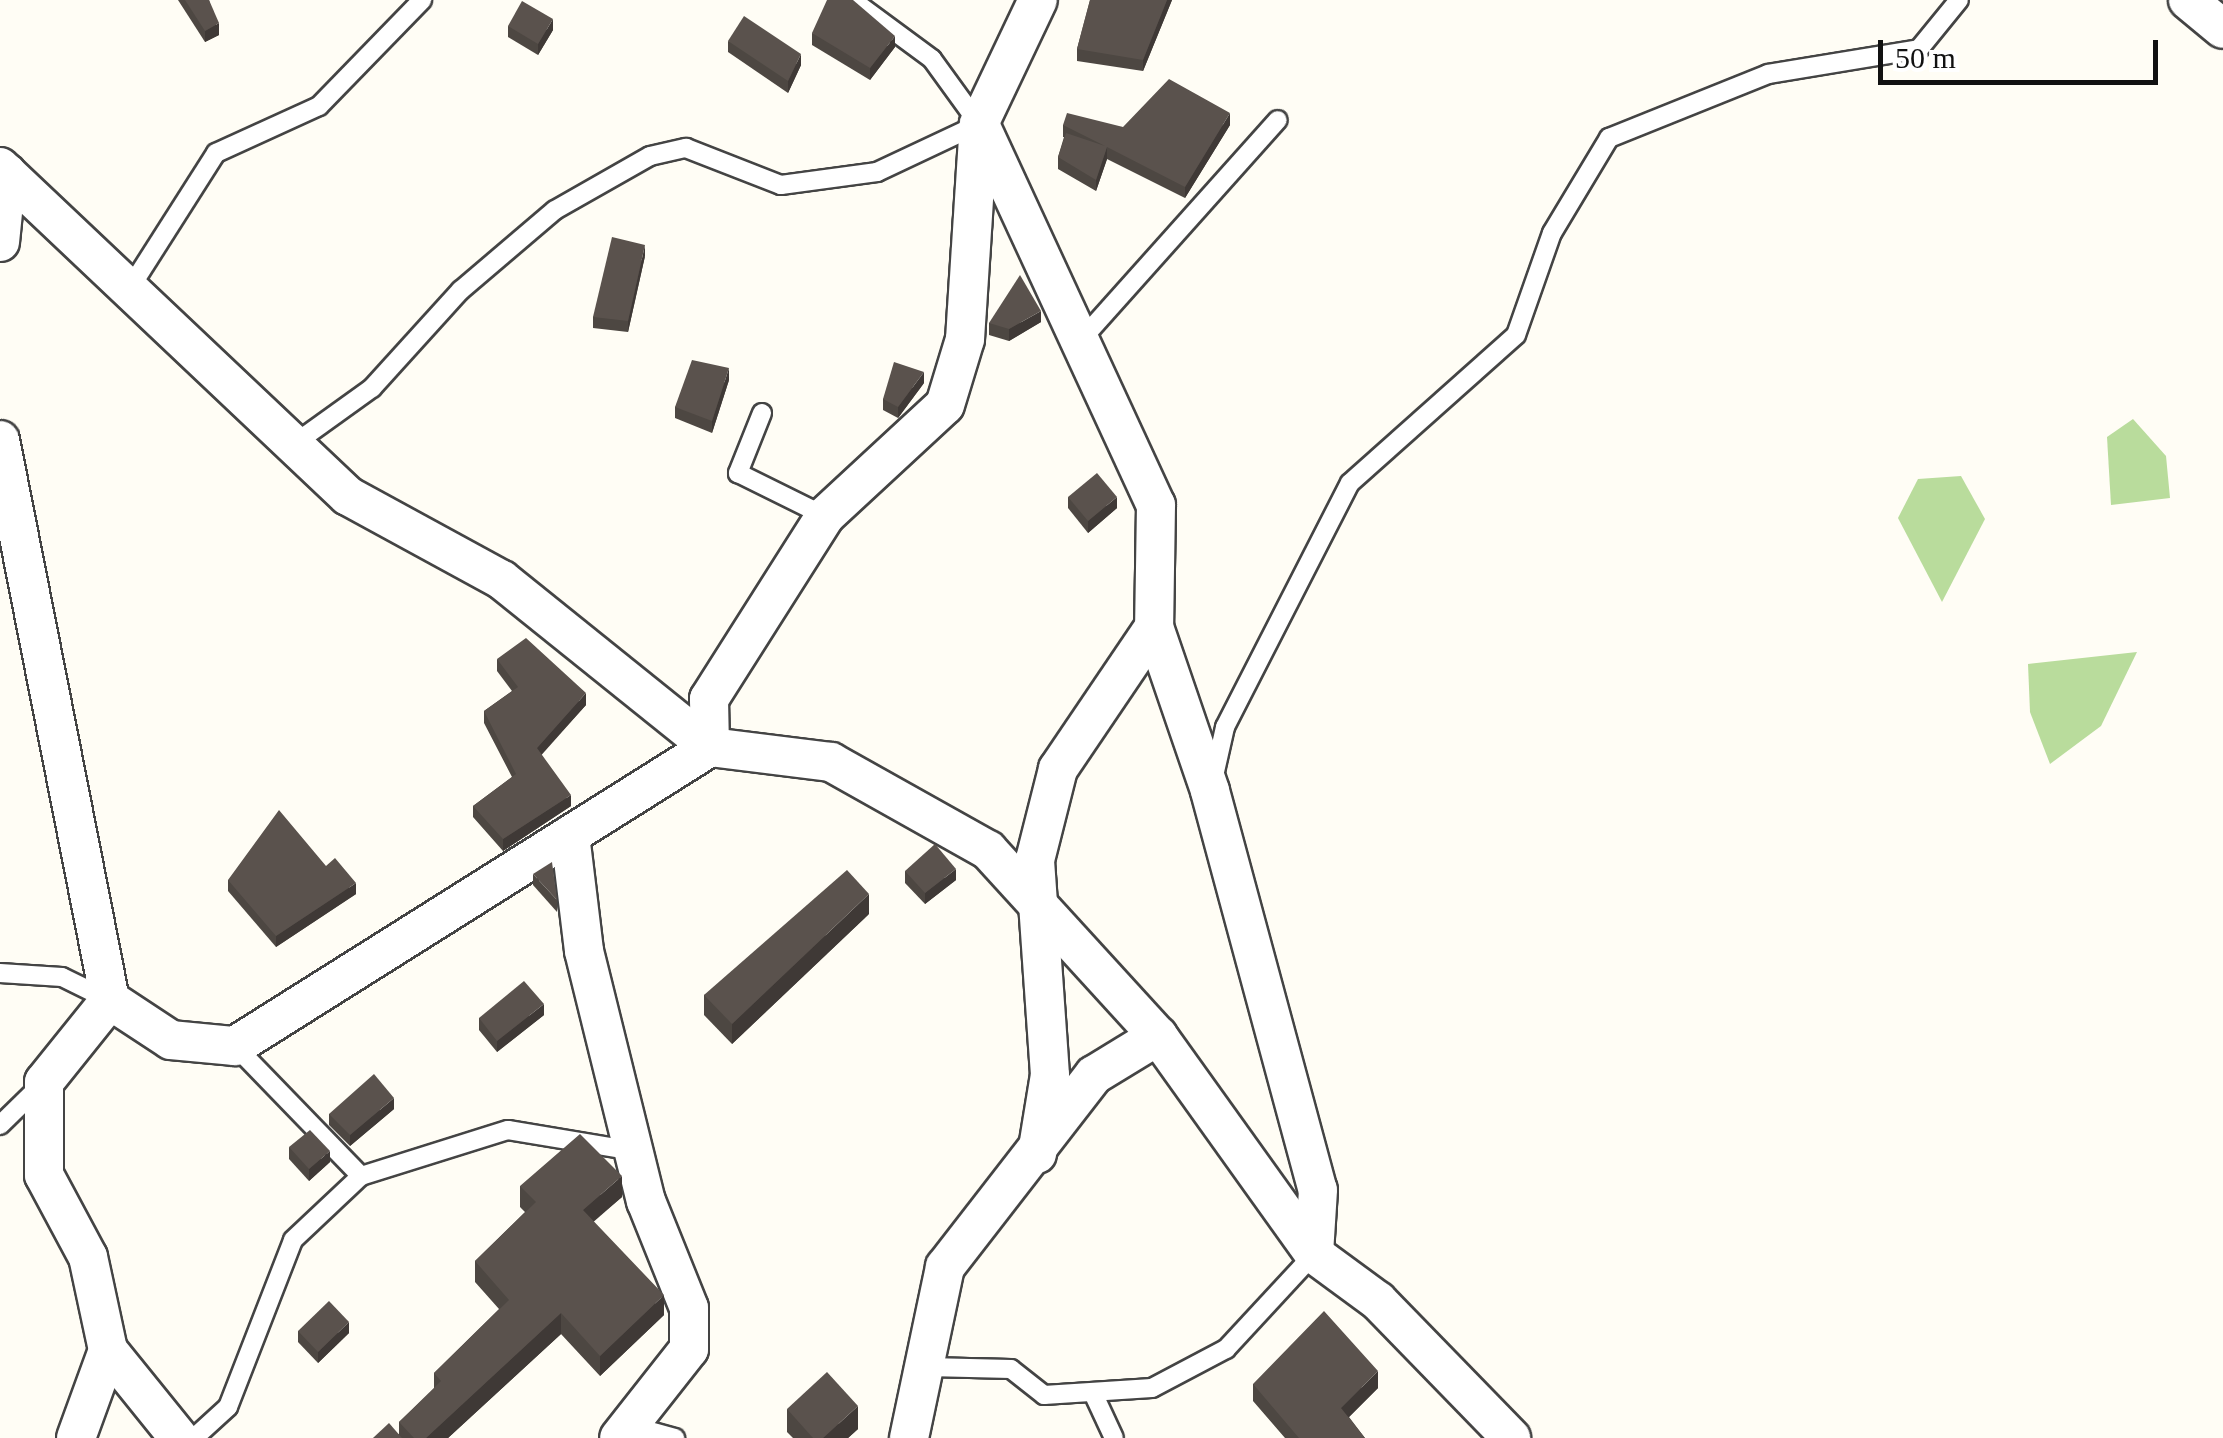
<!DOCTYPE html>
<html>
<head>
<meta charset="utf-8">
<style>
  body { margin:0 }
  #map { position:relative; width:2223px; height:1438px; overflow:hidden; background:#fffdf5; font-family:Georgia,serif }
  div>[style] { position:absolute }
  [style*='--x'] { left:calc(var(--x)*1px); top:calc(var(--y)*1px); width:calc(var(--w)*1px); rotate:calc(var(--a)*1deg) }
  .forest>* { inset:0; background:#b9dc9c }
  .roads { filter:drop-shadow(2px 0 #444) drop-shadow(-2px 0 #444) drop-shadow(0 2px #444) drop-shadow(0 -2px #444) }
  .service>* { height:18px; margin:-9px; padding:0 9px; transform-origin:9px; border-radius:9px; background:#fff }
  .minor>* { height:38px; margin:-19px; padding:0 19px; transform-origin:19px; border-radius:19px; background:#fff }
  .wall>* { inset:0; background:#4d4742 }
  .shaded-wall>* { inset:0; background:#3f3936 }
  .building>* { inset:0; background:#5a524d }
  span { translate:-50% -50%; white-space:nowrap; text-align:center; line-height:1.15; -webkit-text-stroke:10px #fff; paint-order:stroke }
  .scale { position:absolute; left:1878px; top:40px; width:280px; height:45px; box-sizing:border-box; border:5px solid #111; border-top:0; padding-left:12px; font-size:30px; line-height:35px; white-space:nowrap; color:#111; -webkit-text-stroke:8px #fff; paint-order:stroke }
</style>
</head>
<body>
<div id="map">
  <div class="forest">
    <i style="clip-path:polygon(2133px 419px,2166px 456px,2170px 498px,2111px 505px,2107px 437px)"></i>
    <i style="clip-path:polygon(1961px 476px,1985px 519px,1942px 602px,1898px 518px,1918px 479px)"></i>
    <i style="clip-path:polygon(2137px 652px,2101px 726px,2050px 764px,2030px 712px,2028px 664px)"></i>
  </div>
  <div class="roads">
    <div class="service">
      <i style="--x:130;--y:288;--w:160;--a:-57.5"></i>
      <i style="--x:216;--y:153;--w:113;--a:-24.5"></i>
      <i style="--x:319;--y:106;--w:148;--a:-45.8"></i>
      <i style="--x:1081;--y:340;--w:295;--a:-48.2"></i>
      <i style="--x:762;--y:413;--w:65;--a:111.8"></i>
      <i style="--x:738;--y:473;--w:97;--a:26.3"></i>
      <i style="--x:294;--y:444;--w:96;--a:-35.7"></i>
      <i style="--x:372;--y:388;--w:132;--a:-47.8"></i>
      <i style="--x:461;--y:290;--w:123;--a:-40.4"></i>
      <i style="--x:555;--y:210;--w:109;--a:-29.6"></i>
      <i style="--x:650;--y:156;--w:37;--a:-13"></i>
      <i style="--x:686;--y:148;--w:102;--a:21.3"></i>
      <i style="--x:781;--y:185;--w:97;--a:-7.7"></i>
      <i style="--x:877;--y:172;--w:113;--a:-25.2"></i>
      <i style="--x:979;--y:124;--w:80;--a:-125.9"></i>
      <i style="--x:932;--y:59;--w:99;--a:-143.6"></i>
      <i style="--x:1214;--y:776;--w:50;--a:-77.3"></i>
      <i style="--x:1225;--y:727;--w:274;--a:-62.9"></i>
      <i style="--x:1350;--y:483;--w:222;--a:-41.7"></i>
      <i style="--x:1516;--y:335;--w:108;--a:-70.6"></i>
      <i style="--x:1552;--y:233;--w:111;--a:-59"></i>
      <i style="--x:1609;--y:138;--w:171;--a:-21.9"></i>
      <i style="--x:1768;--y:74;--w:153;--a:-9.4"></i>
      <i style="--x:1919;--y:49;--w:63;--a:-50.8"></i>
      <i style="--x:0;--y:973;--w:62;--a:3.7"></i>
      <i style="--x:62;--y:977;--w:52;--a:26.1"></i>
      <i style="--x:235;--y:1046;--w:181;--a:45.9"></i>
      <i style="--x:0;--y:1125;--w:56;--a:-44.3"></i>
      <i style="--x:928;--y:1367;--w:83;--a:1.4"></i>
      <i style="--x:1011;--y:1369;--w:42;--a:38.2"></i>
      <i style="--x:1044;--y:1395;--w:108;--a:-3.7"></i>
      <i style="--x:1152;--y:1388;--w:84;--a:-27.8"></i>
      <i style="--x:1226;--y:1349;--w:129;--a:-47.2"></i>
      <i style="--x:1094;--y:1395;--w:47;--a:65.1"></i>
      <i style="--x:628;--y:1425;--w:49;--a:15.5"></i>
      <i style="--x:194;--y:1438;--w:46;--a:-42.4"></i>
      <i style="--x:228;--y:1407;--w:179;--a:-68.7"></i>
      <i style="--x:293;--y:1240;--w:93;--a:-43.3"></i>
      <i style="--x:361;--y:1176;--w:154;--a:-17.4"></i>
      <i style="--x:508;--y:1130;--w:127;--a:9.5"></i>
    </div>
    <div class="minor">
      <i style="--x:2188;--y:0;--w:45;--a:39.6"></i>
      <i style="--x:982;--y:129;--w:414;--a:65.2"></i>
      <i style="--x:1156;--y:505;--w:122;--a:90.9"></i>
      <i style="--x:1154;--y:627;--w:173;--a:71.1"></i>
      <i style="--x:1210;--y:791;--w:413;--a:74.9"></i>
      <i style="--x:1318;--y:1190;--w:64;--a:93.6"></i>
      <i style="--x:0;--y:167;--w:479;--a:43.4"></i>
      <i style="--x:348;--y:496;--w:175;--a:28.6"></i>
      <i style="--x:502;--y:580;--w:267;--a:38.8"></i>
      <i style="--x:710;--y:747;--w:122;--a:7.1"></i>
      <i style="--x:831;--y:762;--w:180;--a:29.3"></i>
      <i style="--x:988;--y:850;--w:252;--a:47.6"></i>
      <i style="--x:1158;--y:1036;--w:268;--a:54.4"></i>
      <i style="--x:1314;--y:1254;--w:79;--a:36.3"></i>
      <i style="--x:1378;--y:1301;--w:191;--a:45.8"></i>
      <i style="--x:0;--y:242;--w:69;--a:-84.2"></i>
      <i style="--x:0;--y:440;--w:571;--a:78.89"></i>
      <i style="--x:570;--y:835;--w:117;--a:83.1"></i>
      <i style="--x:584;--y:951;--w:258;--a:76.1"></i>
      <i style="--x:646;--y:1201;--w:115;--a:68.1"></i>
      <i style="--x:689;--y:1308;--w:41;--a:90"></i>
      <i style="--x:689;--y:1349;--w:113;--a:128.2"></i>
      <i style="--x:1037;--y:1154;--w:80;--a:-80.7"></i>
      <i style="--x:1050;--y:1075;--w:216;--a:-94"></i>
      <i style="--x:1035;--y:860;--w:94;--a:-75.8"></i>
      <i style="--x:1058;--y:769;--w:171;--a:-55.9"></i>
      <i style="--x:76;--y:1438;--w:94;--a:-70"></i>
      <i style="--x:179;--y:1438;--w:113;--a:-128.9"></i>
      <i style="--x:108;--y:1350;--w:95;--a:-102.1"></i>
      <i style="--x:88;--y:1257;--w:93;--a:-118.2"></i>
      <i style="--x:44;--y:1175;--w:93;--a:-90"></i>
      <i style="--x:44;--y:1082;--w:105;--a:-51.2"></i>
      <i style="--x:110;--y:1000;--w:73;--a:33.3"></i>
      <i style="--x:171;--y:1040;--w:64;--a:5.4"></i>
      <i style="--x:235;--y:1046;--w:561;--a:-32.19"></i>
      <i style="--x:710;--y:747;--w:48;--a:-91.2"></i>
      <i style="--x:709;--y:699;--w:217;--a:-57.6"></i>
      <i style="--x:825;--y:516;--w:163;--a:-42.8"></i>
      <i style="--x:945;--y:405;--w:69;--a:-73.1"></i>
      <i style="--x:965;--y:339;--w:215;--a:-86.3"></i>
      <i style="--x:979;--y:124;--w:137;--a:-64.6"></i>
      <i style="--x:909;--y:1438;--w:175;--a:-78.1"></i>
      <i style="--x:945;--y:1267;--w:243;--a:-52.2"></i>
      <i style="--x:1094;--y:1075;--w:75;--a:-31.4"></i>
    </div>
  </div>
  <div class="wall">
    <i style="clip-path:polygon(178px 0,209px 0,219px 35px,205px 42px)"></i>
    <i style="clip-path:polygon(1090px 0,1172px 0,1143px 71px,1077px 61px,1077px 49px)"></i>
    <i style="clip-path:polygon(508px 26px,553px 30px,538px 55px,508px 37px)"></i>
    <i style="clip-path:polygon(812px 33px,895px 47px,870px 80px,812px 45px)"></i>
    <i style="clip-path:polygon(728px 41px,801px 65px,788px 93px,728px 52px)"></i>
    <i style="clip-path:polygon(1063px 125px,1123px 127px,1230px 125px,1185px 198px,1107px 159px,1096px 191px,1058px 169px,1058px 157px,1064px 137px,1063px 137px)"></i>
    <i style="clip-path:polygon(645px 256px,628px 332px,593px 328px,593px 317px)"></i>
    <i style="clip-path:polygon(1041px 322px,1009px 341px,989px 335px,989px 323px)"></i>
    <i style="clip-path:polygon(729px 380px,712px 433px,675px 418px,675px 407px)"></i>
    <i style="clip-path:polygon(924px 383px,898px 418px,883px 410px,883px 399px)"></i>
    <i style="clip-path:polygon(1068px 497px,1117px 508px,1088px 533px,1068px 508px)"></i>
    <i style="clip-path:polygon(497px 659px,586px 705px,541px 754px,571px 806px,503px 851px,473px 817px,473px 806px,512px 777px,484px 723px,484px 711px,512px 691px,497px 671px)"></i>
    <i style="clip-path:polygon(326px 866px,356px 894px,276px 947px,228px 891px,228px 880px)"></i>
    <i style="clip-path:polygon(905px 871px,956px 880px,925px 904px,905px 883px)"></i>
    <i style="clip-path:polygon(533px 874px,557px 900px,557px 912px,533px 885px)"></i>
    <i style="clip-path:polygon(869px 914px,732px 1044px,704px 1015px,704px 995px)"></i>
    <i style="clip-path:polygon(544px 1015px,497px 1052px,479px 1030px,479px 1018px)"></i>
    <i style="clip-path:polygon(394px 1109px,350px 1146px,329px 1125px,329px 1114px)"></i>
    <i style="clip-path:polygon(289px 1147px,330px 1162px,309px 1181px,289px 1159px)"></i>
    <i style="clip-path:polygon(520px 1186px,622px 1197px,593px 1221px,664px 1315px,600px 1376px,561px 1334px,448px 1438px,373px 1438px,399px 1434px,399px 1422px,434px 1389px,434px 1373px,499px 1309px,475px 1282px,475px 1261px,525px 1212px,520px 1207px)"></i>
    <i style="clip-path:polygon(298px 1331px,349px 1333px,318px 1363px,298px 1342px)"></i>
    <i style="clip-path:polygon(1253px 1384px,1378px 1388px,1349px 1417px,1365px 1438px,1285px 1438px,1253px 1401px)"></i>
    <i style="clip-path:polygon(787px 1409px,858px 1429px,848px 1438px,793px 1438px,787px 1432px)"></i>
  </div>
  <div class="shaded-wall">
    <i style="clip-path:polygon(1167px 0,1172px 0,1143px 71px,1143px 60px)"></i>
    <i style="clip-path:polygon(553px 19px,553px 30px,538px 55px,538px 44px)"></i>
    <i style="clip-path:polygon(219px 23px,219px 35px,205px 42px,205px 31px)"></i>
    <i style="clip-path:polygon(895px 36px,895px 47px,870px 80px,870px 68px)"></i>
    <i style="clip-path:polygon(801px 54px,801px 65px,788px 93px,788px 81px)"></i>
    <i style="clip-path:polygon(1230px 113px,1230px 125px,1185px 198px,1185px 187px)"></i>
    <i style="clip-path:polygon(1107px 147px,1107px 159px,1096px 191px,1096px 180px)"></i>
    <i style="clip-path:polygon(645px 245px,645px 256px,628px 332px,628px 321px)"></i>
    <i style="clip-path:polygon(1041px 311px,1041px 322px,1009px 341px,1009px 329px)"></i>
    <i style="clip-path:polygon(729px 368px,729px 380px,712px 433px,712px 421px)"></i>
    <i style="clip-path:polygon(924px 372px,924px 383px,898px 418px,898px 407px)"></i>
    <i style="clip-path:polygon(1117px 497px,1117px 508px,1088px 533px,1088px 521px)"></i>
    <i style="clip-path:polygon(586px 693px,586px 705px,537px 760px,537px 748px)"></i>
    <i style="clip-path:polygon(571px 795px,571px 806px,503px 851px,503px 839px)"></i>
    <i style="clip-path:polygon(956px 869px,956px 880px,925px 904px,925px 893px)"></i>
    <i style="clip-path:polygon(356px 883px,356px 894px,276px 947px,276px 936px)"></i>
    <i style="clip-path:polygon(869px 894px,869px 914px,732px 1044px,732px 1024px)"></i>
    <i style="clip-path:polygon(544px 1004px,544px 1015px,497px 1052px,497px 1041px)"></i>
    <i style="clip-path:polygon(394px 1098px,394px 1109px,350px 1146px,350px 1135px)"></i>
    <i style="clip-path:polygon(330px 1151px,330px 1162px,309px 1181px,309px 1169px)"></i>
    <i style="clip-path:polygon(622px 1176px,622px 1197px,583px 1231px,583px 1210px)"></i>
    <i style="clip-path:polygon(664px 1295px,664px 1315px,600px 1376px,600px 1356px)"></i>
    <i style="clip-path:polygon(561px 1313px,561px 1334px,448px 1438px,426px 1438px)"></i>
    <i style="clip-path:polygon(349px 1322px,349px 1333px,318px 1363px,318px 1352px)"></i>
    <i style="clip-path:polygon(1378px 1371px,1378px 1388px,1341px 1425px,1341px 1408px)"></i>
    <i style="clip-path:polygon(858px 1406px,858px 1429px,848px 1438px,823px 1438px)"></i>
  </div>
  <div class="building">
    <i style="clip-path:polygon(185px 0,209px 0,219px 23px,205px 31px)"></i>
    <i style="clip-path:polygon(827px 0,853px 0,895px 36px,870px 68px,812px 33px)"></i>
    <i style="clip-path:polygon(1090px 0,1167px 0,1143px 60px,1077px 49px)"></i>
    <i style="clip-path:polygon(522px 1px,553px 19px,538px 44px,508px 26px)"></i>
    <i style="clip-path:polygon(744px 16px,801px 54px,788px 81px,728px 41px)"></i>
    <i style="clip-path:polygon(1169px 79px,1230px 113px,1185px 187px,1107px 147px,1096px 180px,1058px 157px,1066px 133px,1105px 146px,1063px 125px,1067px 113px,1123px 127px)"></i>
    <i style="clip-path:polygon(612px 237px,645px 245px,628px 321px,593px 317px)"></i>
    <i style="clip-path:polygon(1020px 275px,1041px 311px,1009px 329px,989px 323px)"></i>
    <i style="clip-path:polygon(692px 360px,729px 368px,712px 421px,675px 407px)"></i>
    <i style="clip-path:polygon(894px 362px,924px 372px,898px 407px,883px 399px)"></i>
    <i style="clip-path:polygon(1097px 473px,1117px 497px,1088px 521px,1068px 497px)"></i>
    <i style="clip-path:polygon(526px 638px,586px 693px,537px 748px,571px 795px,503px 839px,473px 806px,516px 774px,484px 711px,518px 687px,497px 659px)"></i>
    <i style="clip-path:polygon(279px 810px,326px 866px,335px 858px,356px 883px,276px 936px,228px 880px)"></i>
    <i style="clip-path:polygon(935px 844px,956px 869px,925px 893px,905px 871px)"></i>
    <i style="clip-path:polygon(552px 862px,557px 900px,533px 874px)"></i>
    <i style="clip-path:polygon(847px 870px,869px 894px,732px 1024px,704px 995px)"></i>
    <i style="clip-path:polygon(524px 981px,544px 1004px,497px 1041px,479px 1018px)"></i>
    <i style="clip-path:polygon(374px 1074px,394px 1098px,350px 1135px,329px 1114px)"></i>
    <i style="clip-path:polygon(310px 1130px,330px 1151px,309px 1169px,289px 1147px)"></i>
    <i style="clip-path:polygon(580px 1134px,622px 1176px,583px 1210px,664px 1295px,600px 1356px,561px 1313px,426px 1438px,414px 1438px,399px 1422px,441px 1381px,434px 1373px,509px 1300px,475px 1261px,536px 1202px,520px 1186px)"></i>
    <i style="clip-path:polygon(329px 1301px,349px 1322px,318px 1352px,298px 1331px)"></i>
    <i style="clip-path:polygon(1324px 1311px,1378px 1371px,1341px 1408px,1365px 1438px,1299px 1438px,1253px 1384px)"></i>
    <i style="clip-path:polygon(827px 1372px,858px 1406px,823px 1438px,813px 1438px,787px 1409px)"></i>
    <i style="clip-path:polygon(389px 1423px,402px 1438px,373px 1438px)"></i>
  </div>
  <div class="scale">50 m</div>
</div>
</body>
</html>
